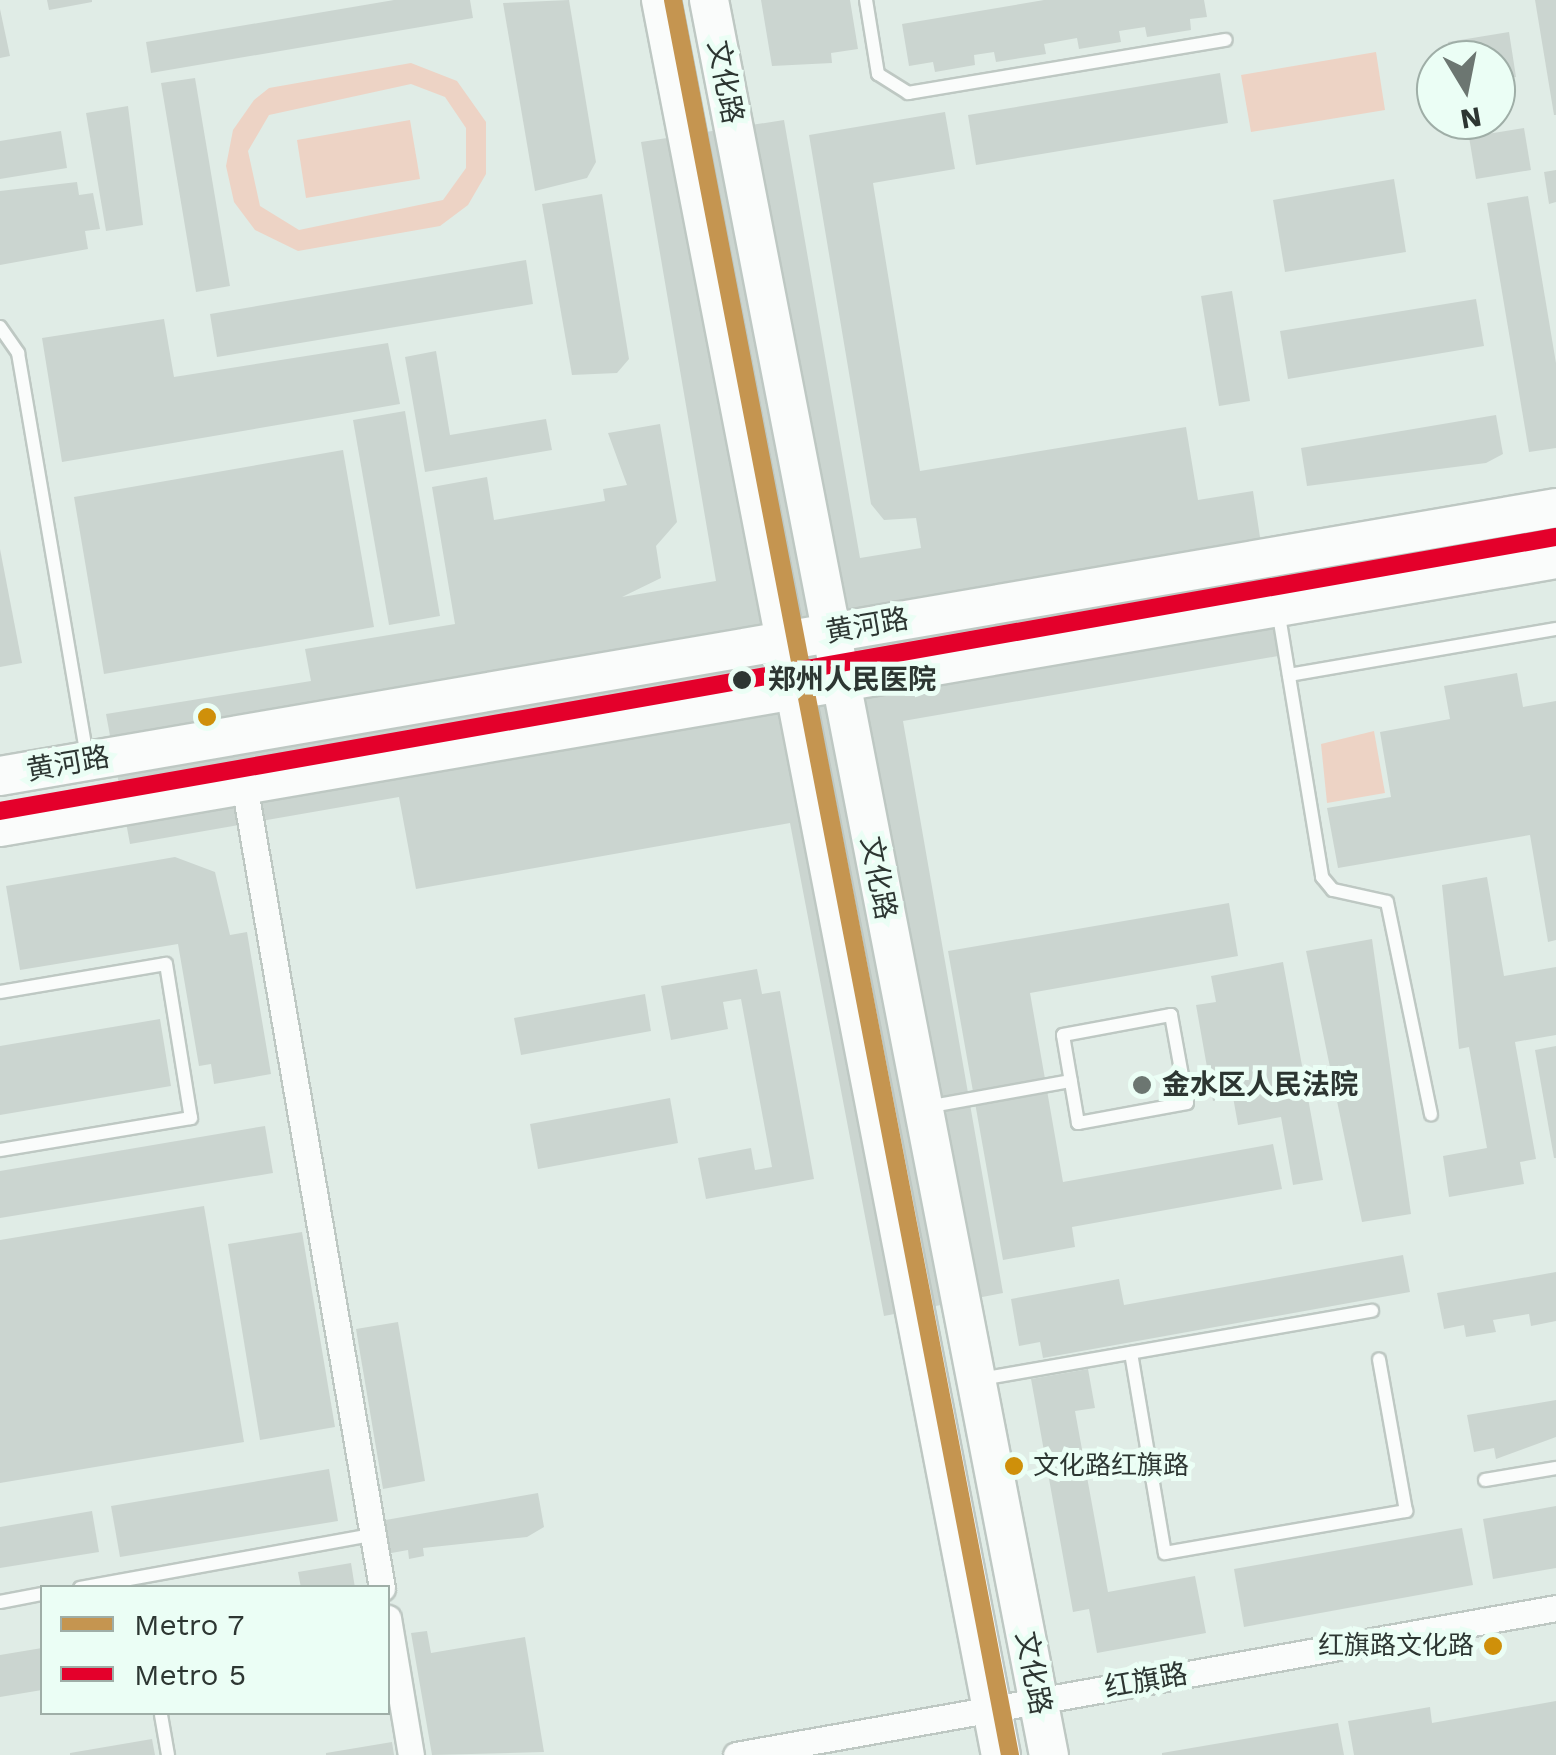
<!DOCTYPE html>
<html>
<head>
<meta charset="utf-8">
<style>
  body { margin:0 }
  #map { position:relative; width:1556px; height:1755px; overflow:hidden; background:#e0ece6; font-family:"Work Sans","Noto Sans SC",sans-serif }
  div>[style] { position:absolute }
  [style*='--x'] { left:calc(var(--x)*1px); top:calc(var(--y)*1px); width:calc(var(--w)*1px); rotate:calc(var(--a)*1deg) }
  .green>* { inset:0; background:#edd3c5 }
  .building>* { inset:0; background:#cbd5d0 }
  .roads { filter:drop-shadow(2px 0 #bec8c3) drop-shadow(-2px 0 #bec8c3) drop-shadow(0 2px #bec8c3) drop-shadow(0 -2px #bec8c3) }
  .service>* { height:12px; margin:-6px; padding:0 6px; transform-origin:6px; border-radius:6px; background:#fafcfb }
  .minor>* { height:25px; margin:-12.5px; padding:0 12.5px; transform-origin:12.5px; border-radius:12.5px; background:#fafcfb }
  .secondary>* { height:38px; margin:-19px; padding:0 19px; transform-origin:19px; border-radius:19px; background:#fafcfb }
  .metro-1>* { height:18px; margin:-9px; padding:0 9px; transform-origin:9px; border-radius:9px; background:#c59550 }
  .metro-2>* { height:18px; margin:-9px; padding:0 9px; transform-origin:9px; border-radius:9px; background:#e4002b }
  .dots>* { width:28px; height:28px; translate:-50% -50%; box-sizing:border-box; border:5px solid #ebfef5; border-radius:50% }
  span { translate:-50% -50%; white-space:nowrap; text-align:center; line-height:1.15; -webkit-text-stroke:10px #ebfef5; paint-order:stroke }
  .bus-label { font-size:26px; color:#2d3632 }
  .left { translate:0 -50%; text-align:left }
  .right { translate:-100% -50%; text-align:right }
  .street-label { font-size:28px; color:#2d3632 }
  .stop-label { font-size:28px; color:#2d3632; font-weight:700 }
  .poi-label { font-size:28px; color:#2d3632; font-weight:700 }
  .legend { position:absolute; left:40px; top:1585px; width:350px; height:130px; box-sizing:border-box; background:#ebfef5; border:2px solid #9faea7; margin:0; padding:12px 18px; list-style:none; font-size:30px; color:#2d3632 }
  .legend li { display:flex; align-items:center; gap:20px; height:50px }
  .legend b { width:50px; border:2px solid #9faea7 }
  .north { position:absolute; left:1416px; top:40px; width:100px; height:100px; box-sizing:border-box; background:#ebfef5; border:2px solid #9faea7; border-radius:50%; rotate:170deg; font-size:28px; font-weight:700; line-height:40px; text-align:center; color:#2d3632 }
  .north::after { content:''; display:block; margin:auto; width:35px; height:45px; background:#6c7671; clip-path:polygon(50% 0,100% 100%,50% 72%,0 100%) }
</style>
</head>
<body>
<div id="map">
  <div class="green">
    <i style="clip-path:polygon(1376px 52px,1385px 110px,1251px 132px,1241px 75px)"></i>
    <i style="clip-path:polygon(evenodd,411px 63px,457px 81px,486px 122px,486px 174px,468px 205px,440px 226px,298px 251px,255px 230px,234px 202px,226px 166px,233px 130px,254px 100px,269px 88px,411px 63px,411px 84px,445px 97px,466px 128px,466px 168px,443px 200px,299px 230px,260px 206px,248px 151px,269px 115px,411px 84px)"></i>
    <i style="clip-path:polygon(410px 120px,420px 179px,306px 198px,297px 140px)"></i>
    <i style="clip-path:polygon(1374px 731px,1385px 793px,1327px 803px,1321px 744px)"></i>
  </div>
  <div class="building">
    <i style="clip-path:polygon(47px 0,92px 0,92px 2px,49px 10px)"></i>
    <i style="clip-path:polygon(394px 0,470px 0,473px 18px,151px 73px,146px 42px)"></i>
    <i style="clip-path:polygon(569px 0,596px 162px,587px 178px,535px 191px,503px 3px)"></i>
    <i style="clip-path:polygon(761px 0,850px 0,858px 49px,831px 53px,832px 63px,772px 66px)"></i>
    <i style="clip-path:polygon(1044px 0,1204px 0,1207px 17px,1190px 19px,1191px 30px,1147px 37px,1145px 27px,1119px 31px,1121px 42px,1079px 49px,1077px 38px,1044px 44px,1046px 54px,996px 62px,994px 52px,974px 55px,975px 65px,935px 72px,933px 62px,909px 66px,902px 24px)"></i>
    <i style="clip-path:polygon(1535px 0,1556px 0,1556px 115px,1554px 115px)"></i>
    <i style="clip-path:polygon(0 9px,10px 56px,0 58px)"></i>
    <i style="clip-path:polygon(1509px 32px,1516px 77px,1496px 80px,1496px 60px,1451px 60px,1448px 42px)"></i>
    <i style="clip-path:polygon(1220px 73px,1228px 123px,976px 165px,968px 115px)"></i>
    <i style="clip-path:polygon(195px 78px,230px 286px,196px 292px,161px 83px)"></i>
    <i style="clip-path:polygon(128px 106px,143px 225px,106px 231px,86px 113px)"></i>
    <i style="clip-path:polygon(945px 112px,955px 169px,873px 183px,920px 471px,1186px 427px,1198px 500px,1253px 491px,1278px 656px,903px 721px,1003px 1293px,884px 1316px,790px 823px,416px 889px,399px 797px,130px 844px,106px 714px,311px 681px,305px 649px,455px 624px,432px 487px,487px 477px,494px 520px,605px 501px,603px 489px,627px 485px,608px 433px,660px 424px,677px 522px,656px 546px,661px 578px,622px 597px,716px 581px,641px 142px,784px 120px,860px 558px,921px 548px,916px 518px,884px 520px,871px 504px,809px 135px)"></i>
    <i style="clip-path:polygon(1524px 128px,1531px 170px,1476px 179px,1469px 137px)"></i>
    <i style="clip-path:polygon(61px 131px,67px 168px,0 179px,0 141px)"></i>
    <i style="clip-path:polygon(1556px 170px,1556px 202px,1549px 204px,1544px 172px)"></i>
    <i style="clip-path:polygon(1394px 179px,1406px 252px,1285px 272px,1273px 200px)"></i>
    <i style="clip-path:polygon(77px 182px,79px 195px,93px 193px,100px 229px,85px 231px,88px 249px,0 265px,0 191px)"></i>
    <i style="clip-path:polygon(602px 194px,629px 359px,617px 373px,572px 375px,542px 204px)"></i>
    <i style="clip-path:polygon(1528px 196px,1556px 363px,1556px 448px,1529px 452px,1487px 203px)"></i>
    <i style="clip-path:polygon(526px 260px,533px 304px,217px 357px,210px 314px)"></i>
    <i style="clip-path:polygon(1232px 291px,1250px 401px,1219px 406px,1201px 296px)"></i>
    <i style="clip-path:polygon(1476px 299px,1484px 346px,1288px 379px,1280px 331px)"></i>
    <i style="clip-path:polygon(164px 319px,174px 377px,388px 343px,400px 404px,62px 462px,42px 338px)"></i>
    <i style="clip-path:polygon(436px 351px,450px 435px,546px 419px,552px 450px,425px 472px,405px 357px)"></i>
    <i style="clip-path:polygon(405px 411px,440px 616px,389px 625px,353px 420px)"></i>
    <i style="clip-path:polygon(1496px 415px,1503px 454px,1486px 463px,1307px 486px,1301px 448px)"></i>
    <i style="clip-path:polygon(343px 450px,374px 627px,104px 674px,74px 497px)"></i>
    <i style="clip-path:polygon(0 549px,22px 663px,0 667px)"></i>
    <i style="clip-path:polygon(1517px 673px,1523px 707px,1556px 701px,1556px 940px,1548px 942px,1530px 835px,1338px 868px,1327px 808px,1391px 797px,1380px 732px,1450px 719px,1444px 686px)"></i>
    <i style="clip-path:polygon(175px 857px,215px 872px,230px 935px,247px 932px,271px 1074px,214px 1084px,211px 1064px,199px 1066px,178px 944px,20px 970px,6px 886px)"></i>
    <i style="clip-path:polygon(1487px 877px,1504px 976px,1556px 967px,1556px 1035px,1515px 1042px,1536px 1159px,1520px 1162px,1524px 1184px,1449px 1197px,1443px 1156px,1487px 1148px,1469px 1047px,1459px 1049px,1442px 885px)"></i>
    <i style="clip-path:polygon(1229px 903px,1238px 956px,1030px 993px,1063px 1182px,1273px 1144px,1282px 1189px,1072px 1227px,1075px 1247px,1003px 1260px,948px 951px)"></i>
    <i style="clip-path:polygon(1372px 939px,1411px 1214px,1362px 1222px,1306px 951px)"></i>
    <i style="clip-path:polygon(1283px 962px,1323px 1180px,1293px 1185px,1281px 1117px,1238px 1125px,1233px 1097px,1213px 1101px,1196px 1005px,1216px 1002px,1211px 976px)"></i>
    <i style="clip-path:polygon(757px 969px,762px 994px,780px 991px,814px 1179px,706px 1199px,698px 1158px,751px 1148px,755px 1170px,772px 1167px,741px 999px,723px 1002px,728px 1029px,671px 1040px,661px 986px)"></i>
    <i style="clip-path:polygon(645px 994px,651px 1031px,521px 1055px,514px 1018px)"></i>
    <i style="clip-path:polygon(160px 1019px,171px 1086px,0 1115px,0 1046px)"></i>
    <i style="clip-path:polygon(1556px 1046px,1556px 1158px,1554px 1158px,1535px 1050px)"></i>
    <i style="clip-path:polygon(670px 1098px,678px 1143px,538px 1169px,530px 1124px)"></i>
    <i style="clip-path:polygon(265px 1126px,273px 1173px,0 1218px,0 1171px)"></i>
    <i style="clip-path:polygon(204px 1206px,244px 1442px,0 1483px,0 1240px)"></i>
    <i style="clip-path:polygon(302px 1232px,335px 1427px,260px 1440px,228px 1244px)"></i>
    <i style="clip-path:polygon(1403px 1255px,1410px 1292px,1043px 1358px,1040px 1342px,1019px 1346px,1011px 1299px,1119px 1279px,1124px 1305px)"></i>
    <i style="clip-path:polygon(1556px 1272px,1556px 1321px,1531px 1326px,1529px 1314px,1493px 1320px,1496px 1332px,1466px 1337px,1464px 1325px,1444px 1329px,1437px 1293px)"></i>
    <i style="clip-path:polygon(398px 1322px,425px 1481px,383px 1489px,356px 1329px)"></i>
    <i style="clip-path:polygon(1088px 1369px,1095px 1408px,1075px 1411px,1108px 1592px,1195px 1576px,1206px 1633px,1097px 1653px,1089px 1609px,1073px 1612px,1031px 1379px)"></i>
    <i style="clip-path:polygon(1556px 1400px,1556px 1437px,1496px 1459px,1494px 1448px,1474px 1452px,1467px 1415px)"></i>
    <i style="clip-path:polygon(329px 1469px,338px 1521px,120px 1557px,111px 1506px)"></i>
    <i style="clip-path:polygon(538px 1493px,544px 1527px,527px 1537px,423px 1548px,424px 1556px,409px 1559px,408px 1550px,386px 1554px,380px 1521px)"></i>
    <i style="clip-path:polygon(1556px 1506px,1556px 1568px,1493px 1579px,1483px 1519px)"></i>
    <i style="clip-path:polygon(92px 1511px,99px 1552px,0 1568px,0 1527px)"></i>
    <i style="clip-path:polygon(1462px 1528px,1473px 1585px,1244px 1627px,1234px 1569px)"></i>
    <i style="clip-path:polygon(351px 1563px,355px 1588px,301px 1588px,298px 1572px)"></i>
    <i style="clip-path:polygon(427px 1631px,431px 1653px,525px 1637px,544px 1752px,432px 1755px,411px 1633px)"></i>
    <i style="clip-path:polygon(42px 1648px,42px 1690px,0 1697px,0 1655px)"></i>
    <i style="clip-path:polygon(1556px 1701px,1556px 1755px,1354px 1755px,1348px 1721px,1430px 1707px,1432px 1723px)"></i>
    <i style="clip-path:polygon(1338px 1723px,1344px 1755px,1162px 1755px,1162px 1753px)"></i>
    <i style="clip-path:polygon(152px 1739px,155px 1755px,70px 1755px,70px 1753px)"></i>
    <i style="clip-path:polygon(392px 1742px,394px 1755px,326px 1755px,326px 1753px)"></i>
  </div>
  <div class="roads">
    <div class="service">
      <i style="--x:866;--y:0;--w:75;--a:80.8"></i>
      <i style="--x:878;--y:74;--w:36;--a:32"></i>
      <i style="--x:908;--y:93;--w:322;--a:-9.5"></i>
      <i style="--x:0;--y:327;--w:32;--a:55"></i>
      <i style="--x:18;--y:353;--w:411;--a:80.3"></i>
      <i style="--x:1278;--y:610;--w:271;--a:80.6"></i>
      <i style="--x:1322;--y:877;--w:17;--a:50"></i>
      <i style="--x:1333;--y:890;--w:55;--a:12.5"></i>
      <i style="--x:1387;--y:902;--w:217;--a:78.3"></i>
      <i style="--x:1289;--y:675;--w:271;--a:-9.8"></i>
      <i style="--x:0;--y:992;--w:168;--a:-9.6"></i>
      <i style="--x:166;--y:964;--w:156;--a:80.8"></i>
      <i style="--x:191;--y:1118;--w:194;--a:170.5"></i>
      <i style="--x:1171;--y:1015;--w:89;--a:79.7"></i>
      <i style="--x:1187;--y:1103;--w:111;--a:169.6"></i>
      <i style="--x:1078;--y:1123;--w:89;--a:-99.7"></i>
      <i style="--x:1063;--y:1035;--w:110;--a:-10.5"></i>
      <i style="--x:926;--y:1107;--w:147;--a:-10.2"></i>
      <i style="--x:1131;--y:1353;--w:203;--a:80.4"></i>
      <i style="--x:1165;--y:1553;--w:245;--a:-9.9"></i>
      <i style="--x:1406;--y:1511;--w:154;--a:-100.1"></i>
      <i style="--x:981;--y:1379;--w:397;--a:-9.9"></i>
      <i style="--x:1485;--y:1480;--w:72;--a:-9.6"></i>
      <i style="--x:80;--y:1588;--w:298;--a:-10.3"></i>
      <i style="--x:0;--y:1602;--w:43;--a:-10.8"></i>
      <i style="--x:161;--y:1715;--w:41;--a:80.1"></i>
    </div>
    <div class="minor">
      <i style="--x:244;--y:784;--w:816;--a:80.26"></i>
      <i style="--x:388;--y:1618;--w:139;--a:80.5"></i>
      <i style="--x:736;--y:1755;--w:833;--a:-10.16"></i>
    </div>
    <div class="secondary">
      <i style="--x:661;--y:0;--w:1788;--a:79.04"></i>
      <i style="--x:709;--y:0;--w:1788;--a:79.04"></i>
      <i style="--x:0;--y:776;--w:1579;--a:-9.77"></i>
      <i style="--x:0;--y:827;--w:1579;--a:-9.77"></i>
    </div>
  </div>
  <div class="metro-1">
    <i style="--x:673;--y:0;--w:1787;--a:79.13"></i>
  </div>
  <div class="metro-2">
    <i style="--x:0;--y:811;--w:1580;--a:-9.99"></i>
  </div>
  <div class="dots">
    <i style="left:742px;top:680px;background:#2d3632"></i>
    <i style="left:207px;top:717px;background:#cf900a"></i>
    <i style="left:1142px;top:1085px;background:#6c7671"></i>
    <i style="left:1014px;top:1466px;background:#cf900a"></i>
    <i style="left:1493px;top:1646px;background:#cf900a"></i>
  </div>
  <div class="bus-label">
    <span class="left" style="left:1033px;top:1466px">文化路红旗路</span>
    <span class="right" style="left:1474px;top:1646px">红旗路文化路</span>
  </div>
  <div class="street-label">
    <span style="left:725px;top:82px;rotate:79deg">文化路</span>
    <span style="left:867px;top:626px;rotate:-10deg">黄河路</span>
    <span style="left:68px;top:764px;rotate:-10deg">黄河路</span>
    <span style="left:878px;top:878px;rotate:79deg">文化路</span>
    <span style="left:1033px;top:1673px;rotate:79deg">文化路</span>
    <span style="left:1146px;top:1681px;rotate:-10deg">红旗路</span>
  </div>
  <div class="stop-label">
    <span class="left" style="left:768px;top:680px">郑州人民医院</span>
  </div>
  <div class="poi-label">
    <span class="left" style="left:1162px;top:1085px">金水区人民法院</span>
  </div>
  <ul class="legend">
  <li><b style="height:12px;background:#c59550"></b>Metro 7</li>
  <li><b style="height:12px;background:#e4002b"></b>Metro 5</li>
  </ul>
  <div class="north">N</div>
</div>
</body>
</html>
